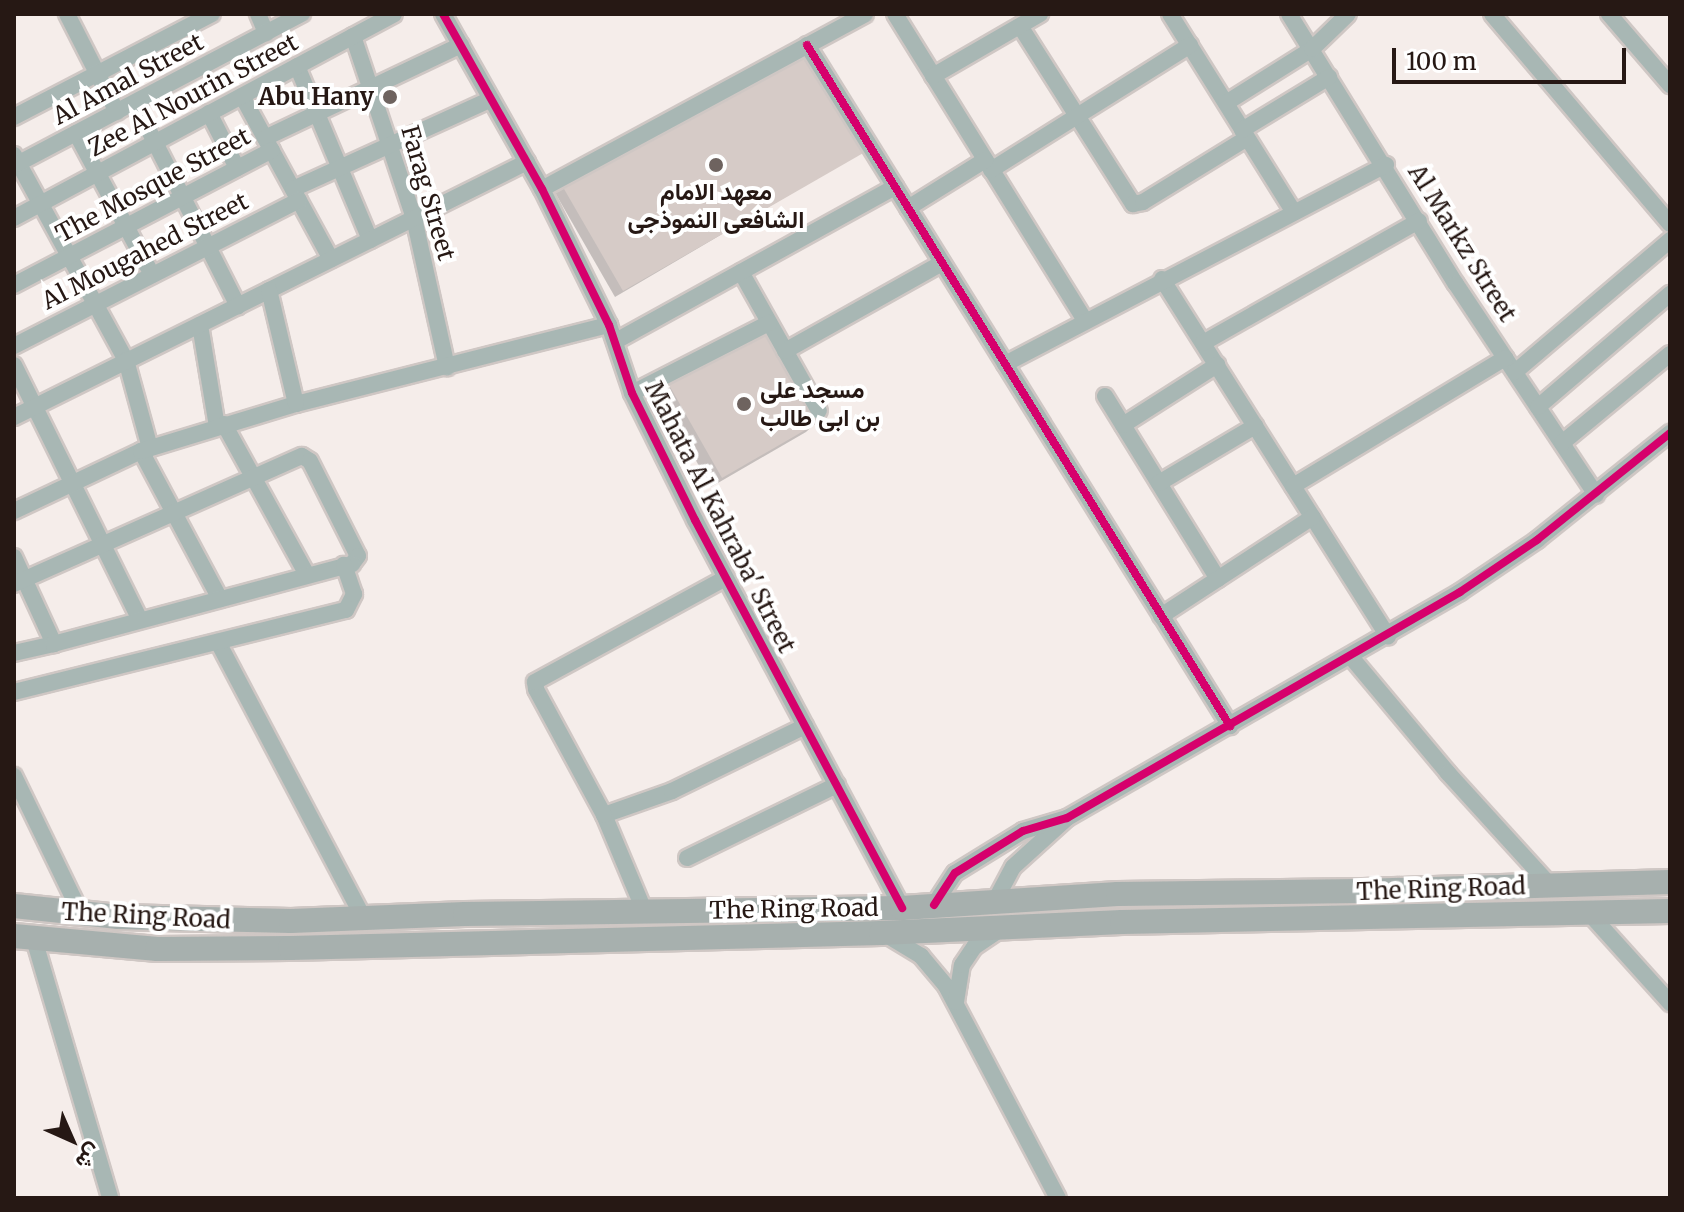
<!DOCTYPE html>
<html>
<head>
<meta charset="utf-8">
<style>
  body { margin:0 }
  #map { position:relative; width:1684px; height:1212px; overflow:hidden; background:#f5edea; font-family:Merriweather,Vazirmatn,serif }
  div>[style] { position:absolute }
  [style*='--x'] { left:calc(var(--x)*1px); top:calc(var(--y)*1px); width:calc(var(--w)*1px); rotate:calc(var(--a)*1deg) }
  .shadow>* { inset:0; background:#0003 }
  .building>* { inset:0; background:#d6cbc7 }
  .roads { filter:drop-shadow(2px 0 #cfc7c4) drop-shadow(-2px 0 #cfc7c4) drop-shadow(0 2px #cfc7c4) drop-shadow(0 -2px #cfc7c4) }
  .minor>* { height:16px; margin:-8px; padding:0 8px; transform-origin:8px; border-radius:8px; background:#a8b7b4 }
  .highway>* { height:24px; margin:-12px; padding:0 12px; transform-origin:12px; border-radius:12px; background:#a7b0ae }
  .cycleway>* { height:8px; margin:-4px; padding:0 4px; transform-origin:4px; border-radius:4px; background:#d6006c }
  .dots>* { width:22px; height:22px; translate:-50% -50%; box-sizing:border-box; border:4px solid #fff; border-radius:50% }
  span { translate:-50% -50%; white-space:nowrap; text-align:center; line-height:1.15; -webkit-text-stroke:8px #fff; paint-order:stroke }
  .street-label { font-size:24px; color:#261814 }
  .poi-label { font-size:24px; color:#261814; font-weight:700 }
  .right { translate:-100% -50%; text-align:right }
  .left { translate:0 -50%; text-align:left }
  .frame { position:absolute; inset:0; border:16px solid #261814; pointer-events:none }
  .north { position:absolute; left:32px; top:1100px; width:80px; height:80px; -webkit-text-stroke:6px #fff; paint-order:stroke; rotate:135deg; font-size:22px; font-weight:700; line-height:32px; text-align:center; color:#261814 }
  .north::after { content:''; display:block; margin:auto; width:28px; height:36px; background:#261814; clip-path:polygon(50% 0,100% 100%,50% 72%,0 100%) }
  .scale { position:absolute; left:1392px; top:48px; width:234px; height:36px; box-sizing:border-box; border:4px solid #261814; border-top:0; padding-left:10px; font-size:24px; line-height:28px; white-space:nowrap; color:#261814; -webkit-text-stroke:6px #fff; paint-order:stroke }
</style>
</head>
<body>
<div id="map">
  <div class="shadow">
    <i style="clip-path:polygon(869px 148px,615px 297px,554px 191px,562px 184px)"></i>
    <i style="clip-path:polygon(670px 387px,817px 422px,806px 432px,711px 487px,660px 397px)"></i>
  </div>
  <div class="building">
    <i style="clip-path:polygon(809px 39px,872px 148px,623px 291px,560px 182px)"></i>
    <i style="clip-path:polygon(766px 329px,819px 422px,722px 478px,669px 385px)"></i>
  </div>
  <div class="roads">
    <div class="minor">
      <i style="--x:67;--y:14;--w:110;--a:63"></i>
      <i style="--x:258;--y:14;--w:21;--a:67"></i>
      <i style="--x:443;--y:14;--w:201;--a:60.5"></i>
      <i style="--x:542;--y:189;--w:152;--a:63.8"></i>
      <i style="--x:609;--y:325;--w:72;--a:71.3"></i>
      <i style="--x:632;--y:393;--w:142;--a:63.6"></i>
      <i style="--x:695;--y:520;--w:440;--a:61.9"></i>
      <i style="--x:895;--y:14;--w:361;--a:58.2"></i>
      <i style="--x:1170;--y:14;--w:232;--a:58"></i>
      <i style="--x:1289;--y:14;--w:317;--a:58.3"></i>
      <i style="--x:1456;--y:284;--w:253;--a:56.4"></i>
      <i style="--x:1492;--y:14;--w:275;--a:49.7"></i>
      <i style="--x:1609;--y:14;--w:94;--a:49.3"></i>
      <i style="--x:1020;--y:26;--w:211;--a:57.6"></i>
      <i style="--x:1133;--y:204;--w:10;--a:-11"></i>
      <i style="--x:1143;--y:202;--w:122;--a:-31.6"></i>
      <i style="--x:353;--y:36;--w:192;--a:71.5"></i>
      <i style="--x:414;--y:218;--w:153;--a:77.5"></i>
      <i style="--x:807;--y:45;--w:802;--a:58.15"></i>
      <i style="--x:297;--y:66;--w:189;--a:67.2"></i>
      <i style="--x:933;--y:76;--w:124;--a:-30.1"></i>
      <i style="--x:242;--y:96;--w:186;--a:61.4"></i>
      <i style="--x:135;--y:103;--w:228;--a:63.1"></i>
      <i style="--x:1226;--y:103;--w:102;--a:-32.1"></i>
      <i style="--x:1312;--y:49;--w:50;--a:-44.2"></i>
      <i style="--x:209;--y:113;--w:62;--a:63"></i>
      <i style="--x:14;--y:117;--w:223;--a:-27.5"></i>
      <i style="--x:1242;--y:130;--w:102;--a:-31.3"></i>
      <i style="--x:76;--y:133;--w:161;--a:61.8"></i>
      <i style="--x:265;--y:138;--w:217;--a:-25.4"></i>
      <i style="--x:14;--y:155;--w:234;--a:61.4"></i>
      <i style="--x:126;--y:360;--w:91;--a:74.7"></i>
      <i style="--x:19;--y:163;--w:320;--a:-27.8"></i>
      <i style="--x:991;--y:170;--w:235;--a:-32.1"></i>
      <i style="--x:293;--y:189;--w:217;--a:-24.4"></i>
      <i style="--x:542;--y:189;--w:367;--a:-28.4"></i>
      <i style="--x:908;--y:208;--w:91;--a:-31.9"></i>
      <i style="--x:14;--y:218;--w:431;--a:-28.2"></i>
      <i style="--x:741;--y:272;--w:159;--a:60.7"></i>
      <i style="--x:1162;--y:279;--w:423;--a:57.7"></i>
      <i style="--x:14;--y:285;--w:291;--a:-27.6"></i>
      <i style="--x:200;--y:325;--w:103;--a:80.5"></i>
      <i style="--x:616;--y:341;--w:319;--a:-28.9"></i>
      <i style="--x:1203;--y:343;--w:248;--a:-29.5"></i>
      <i style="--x:14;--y:346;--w:320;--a:-27.1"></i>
      <i style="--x:785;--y:351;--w:180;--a:-29.3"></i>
      <i style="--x:1005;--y:364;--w:430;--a:-27.6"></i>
      <i style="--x:14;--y:365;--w:284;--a:63.7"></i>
      <i style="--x:1515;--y:372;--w:204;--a:-40.4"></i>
      <i style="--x:632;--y:393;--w:154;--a:-27.1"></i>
      <i style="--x:1105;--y:396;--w:215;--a:58.3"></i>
      <i style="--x:296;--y:404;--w:323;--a:-14.2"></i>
      <i style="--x:1538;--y:407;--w:174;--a:-40.6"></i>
      <i style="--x:14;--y:417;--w:573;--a:-26.43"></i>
      <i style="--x:224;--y:424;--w:172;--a:61.2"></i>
      <i style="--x:1123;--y:425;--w:112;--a:-32.6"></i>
      <i style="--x:1562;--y:443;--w:140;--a:-39.5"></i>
      <i style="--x:141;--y:451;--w:168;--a:61.9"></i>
      <i style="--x:1159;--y:483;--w:112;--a:-30.7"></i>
      <i style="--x:1293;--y:486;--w:248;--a:-31.1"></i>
      <i style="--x:14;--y:511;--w:140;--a:-25.3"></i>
      <i style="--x:141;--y:451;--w:162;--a:-16.9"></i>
      <i style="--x:296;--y:404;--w:117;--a:-103.3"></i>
      <i style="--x:14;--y:557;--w:96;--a:65.3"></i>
      <i style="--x:54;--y:644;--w:41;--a:167.3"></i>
      <i style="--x:14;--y:584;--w:315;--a:-24"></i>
      <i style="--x:302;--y:456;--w:9;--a:32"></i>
      <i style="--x:310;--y:461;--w:106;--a:63.2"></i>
      <i style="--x:358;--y:556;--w:10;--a:127"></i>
      <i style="--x:352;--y:564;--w:309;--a:165"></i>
      <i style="--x:1161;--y:616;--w:181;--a:-33.1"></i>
      <i style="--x:218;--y:642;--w:311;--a:62.2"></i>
      <i style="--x:1351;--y:657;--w:151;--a:50.1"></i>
      <i style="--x:1448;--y:773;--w:153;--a:47.7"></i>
      <i style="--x:14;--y:692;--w:342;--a:-13.9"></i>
      <i style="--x:346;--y:610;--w:18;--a:-63"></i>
      <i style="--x:354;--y:594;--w:31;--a:-109"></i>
      <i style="--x:14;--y:776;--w:153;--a:64.1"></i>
      <i style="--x:604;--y:815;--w:72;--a:-19.4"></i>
      <i style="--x:672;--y:791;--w:148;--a:-26"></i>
      <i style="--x:687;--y:858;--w:167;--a:-26"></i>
      <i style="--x:996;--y:899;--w:36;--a:-62"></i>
      <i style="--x:1013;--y:867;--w:73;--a:-42.2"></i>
      <i style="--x:934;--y:905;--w:38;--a:-57"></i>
      <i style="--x:955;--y:873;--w:80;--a:-31.7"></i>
      <i style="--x:1023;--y:831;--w:46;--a:-16.5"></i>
      <i style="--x:1067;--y:818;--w:453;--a:-29.9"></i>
      <i style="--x:1460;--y:592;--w:93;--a:-34"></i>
      <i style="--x:1537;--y:540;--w:171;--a:-38.8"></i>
      <i style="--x:644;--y:910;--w:103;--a:-112.8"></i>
      <i style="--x:604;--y:815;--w:143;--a:-118.4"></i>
      <i style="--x:536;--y:689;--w:7;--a:-98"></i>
      <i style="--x:535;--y:682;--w:217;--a:-28.6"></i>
      <i style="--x:1590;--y:914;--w:120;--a:48"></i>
      <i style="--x:888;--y:936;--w:39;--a:31"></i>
      <i style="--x:921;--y:956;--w:39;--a:50"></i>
      <i style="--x:946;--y:986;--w:240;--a:62.2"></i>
      <i style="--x:34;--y:939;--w:270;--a:73.6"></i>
      <i style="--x:956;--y:1002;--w:37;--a:-81"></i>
      <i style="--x:962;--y:965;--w:22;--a:-56"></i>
      <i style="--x:974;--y:947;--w:29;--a:-34"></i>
    </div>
    <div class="highway">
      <i style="--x:14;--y:906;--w:105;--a:6"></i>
      <i style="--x:118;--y:917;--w:173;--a:1.3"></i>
      <i style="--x:291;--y:921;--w:174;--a:-2.3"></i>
      <i style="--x:465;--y:914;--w:437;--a:-0.8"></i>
      <i style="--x:902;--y:908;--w:216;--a:-3.7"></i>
      <i style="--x:1118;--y:894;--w:245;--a:-0.7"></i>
      <i style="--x:1363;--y:891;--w:307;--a:-1.7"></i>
      <i style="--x:14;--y:936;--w:144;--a:5.2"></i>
      <i style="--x:157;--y:949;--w:133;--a:-0.4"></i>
      <i style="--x:290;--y:948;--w:591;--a:-1.45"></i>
      <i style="--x:881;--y:933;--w:241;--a:-2.6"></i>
      <i style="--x:1122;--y:922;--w:548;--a:-1.15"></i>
    </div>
  </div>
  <div class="cycleway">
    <i style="--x:443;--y:14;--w:201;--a:60.5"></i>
    <i style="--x:542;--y:189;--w:152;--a:63.8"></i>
    <i style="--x:609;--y:325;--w:72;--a:71.3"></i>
    <i style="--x:632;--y:393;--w:142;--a:63.6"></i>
    <i style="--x:695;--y:520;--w:440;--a:61.9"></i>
    <i style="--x:807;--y:45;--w:802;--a:58.15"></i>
    <i style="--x:934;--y:905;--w:38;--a:-57"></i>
    <i style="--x:955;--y:873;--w:80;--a:-31.7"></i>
    <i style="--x:1023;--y:831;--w:46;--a:-16.5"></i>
    <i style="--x:1067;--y:818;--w:453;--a:-29.9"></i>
    <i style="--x:1460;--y:592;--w:93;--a:-34"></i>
    <i style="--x:1537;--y:540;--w:171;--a:-38.8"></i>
  </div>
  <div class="dots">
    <i style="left:390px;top:97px;background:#6e635f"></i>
    <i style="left:716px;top:165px;background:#6e635f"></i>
    <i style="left:744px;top:404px;background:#6e635f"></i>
  </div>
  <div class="street-label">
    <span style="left:128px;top:79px;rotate:-28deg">Al Amal Street</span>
    <span style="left:193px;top:95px;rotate:-28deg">Zee Al Nourin Street</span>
    <span style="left:153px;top:185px;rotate:-28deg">The Mosque Street</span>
    <span style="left:428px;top:193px;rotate:74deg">Farag Street</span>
    <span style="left:1462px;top:243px;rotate:58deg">Al Markz Street</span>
    <span style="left:145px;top:251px;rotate:-27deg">Al Mougahed Street</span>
    <span style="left:720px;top:517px;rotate:63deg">Mahata Al Kahraba' Street</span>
    <span style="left:1441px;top:889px;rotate:-2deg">The Ring Road</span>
    <span style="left:794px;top:909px;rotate:-1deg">The Ring Road</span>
    <span style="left:146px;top:916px;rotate:3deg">The Ring Road</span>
  </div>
  <div class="poi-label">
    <span class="right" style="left:374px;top:97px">Abu Hany</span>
    <span style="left:716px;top:206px">معهد الامام<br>الشافعى النموذجى</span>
    <span class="left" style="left:760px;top:404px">مسجد على<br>بن ابى طالب</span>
  </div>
  <div class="frame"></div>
  <div class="north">ش</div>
  <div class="scale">100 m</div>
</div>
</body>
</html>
